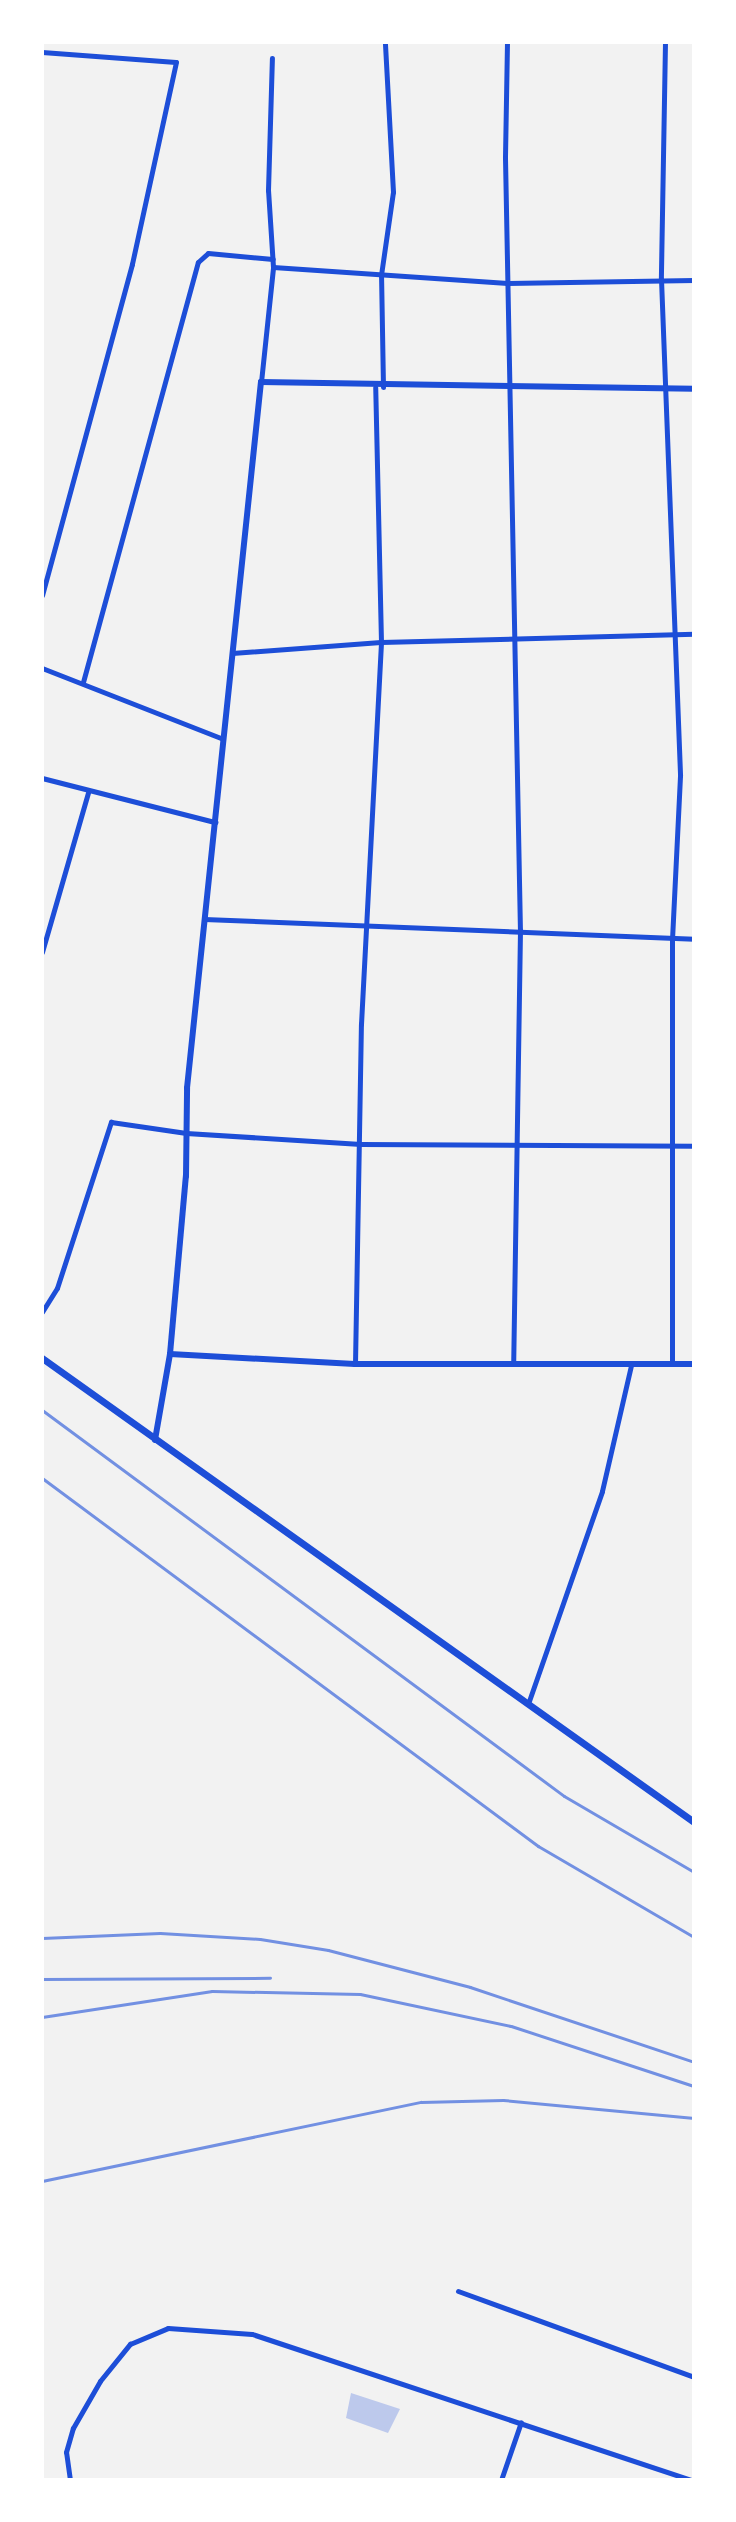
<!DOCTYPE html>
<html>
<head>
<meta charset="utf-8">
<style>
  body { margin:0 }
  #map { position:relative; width:736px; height:2522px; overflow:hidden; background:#f2f2f2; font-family:Barlow,sans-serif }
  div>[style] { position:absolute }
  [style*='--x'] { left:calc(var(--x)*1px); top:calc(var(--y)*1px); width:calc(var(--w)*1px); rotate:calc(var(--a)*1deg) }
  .building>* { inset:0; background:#bdc9ec }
  .minor>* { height:5px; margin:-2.5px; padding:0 2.5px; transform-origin:2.5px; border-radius:2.5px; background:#1d4ed8 }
  .tertiary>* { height:6px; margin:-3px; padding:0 3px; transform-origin:3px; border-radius:3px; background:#1d4ed8 }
  .secondary>* { height:7px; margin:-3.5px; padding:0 3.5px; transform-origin:3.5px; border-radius:3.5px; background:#1d4ed8 }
  .rail>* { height:3px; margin:-1.5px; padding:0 1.5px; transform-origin:1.5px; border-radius:1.5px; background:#7290e2 }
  span { translate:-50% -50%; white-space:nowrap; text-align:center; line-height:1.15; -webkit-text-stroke:8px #fff; paint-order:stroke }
  .frame { position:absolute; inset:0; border:44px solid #fff; pointer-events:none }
</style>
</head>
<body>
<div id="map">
  <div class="building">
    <i style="clip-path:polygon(351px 2393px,400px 2409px,388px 2433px,346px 2418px)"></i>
  </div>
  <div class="minor">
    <i style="--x:507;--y:42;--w:116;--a:91"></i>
    <i style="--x:505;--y:158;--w:772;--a:88.89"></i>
    <i style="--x:520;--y:930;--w:431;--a:90.9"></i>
    <i style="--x:665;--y:42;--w:237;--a:91"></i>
    <i style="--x:661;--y:279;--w:497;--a:87.8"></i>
    <i style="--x:680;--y:776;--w:162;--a:92.8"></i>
    <i style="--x:672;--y:938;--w:426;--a:90"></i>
    <i style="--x:42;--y:52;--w:134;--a:4.3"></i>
    <i style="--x:176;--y:62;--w:207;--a:102.3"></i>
    <i style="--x:132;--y:264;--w:343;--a:105.2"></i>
    <i style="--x:273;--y:267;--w:235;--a:3.9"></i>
    <i style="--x:507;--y:283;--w:187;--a:-0.9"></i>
    <i style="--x:261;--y:382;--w:116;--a:-84"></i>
    <i style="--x:273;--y:267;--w:77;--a:-93.7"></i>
    <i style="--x:268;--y:190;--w:132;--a:-88.3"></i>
    <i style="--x:383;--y:387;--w:112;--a:-91"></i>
    <i style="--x:381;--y:275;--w:84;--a:-81.8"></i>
    <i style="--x:393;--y:192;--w:150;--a:-93.1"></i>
    <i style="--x:232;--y:653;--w:149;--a:-4.2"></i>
    <i style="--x:381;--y:642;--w:313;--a:-1.5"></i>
    <i style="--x:42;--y:668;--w:194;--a:21.4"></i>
    <i style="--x:83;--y:682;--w:435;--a:-74.7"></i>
    <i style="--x:198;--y:262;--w:13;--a:-42"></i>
    <i style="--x:208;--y:253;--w:65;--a:5.3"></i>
    <i style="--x:42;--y:778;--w:179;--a:14.3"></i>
    <i style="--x:204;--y:919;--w:490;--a:2.3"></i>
    <i style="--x:42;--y:952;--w:166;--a:-73.9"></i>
    <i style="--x:42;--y:1312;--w:28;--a:-58"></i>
    <i style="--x:57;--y:1288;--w:175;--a:-72"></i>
    <i style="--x:111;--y:1122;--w:76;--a:8.3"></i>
    <i style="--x:186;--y:1133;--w:175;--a:3.6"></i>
    <i style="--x:361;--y:1144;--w:333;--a:0.3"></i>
    <i style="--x:355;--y:1364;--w:340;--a:-89"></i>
    <i style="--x:361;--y:1024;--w:383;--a:-87"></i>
    <i style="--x:381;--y:642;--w:255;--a:-91.3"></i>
    <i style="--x:529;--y:1701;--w:222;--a:-70.8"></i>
    <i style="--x:602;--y:1491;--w:129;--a:-77"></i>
    <i style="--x:458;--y:2291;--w:251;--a:20"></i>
    <i style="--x:70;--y:2480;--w:28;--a:-98"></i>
    <i style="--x:66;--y:2452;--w:25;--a:-74"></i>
    <i style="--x:73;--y:2428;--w:54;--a:-60.1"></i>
    <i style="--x:100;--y:2381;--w:48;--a:-51"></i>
    <i style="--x:130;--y:2344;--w:41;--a:-22.8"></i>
    <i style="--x:168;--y:2328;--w:84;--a:4.1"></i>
    <i style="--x:252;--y:2334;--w:464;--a:18.4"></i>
    <i style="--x:501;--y:2480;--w:61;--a:-71"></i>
  </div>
  <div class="tertiary">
    <i style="--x:170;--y:1354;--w:185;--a:3.1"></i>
    <i style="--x:355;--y:1364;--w:339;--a:0"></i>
    <i style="--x:155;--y:1440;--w:87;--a:-80.1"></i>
    <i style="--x:170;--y:1354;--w:179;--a:-84.9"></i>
    <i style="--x:186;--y:1176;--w:88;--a:-89.3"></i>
    <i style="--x:187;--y:1088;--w:710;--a:-84.02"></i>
    <i style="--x:261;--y:382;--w:433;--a:0.9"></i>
  </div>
  <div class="secondary">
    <i style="--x:42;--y:1358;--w:800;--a:35.44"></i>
  </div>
  <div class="rail">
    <i style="--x:42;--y:1410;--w:649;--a:36.48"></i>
    <i style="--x:564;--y:1796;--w:151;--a:30.3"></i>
    <i style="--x:42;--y:1478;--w:618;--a:36.57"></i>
    <i style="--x:538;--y:1846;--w:181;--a:30.3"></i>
    <i style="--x:42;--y:1938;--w:118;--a:-2.4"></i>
    <i style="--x:160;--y:1933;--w:100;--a:3.4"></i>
    <i style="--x:260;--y:1939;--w:69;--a:9.2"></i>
    <i style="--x:328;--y:1950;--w:147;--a:14.6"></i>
    <i style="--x:470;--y:1987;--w:236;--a:18.5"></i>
    <i style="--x:42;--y:1979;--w:228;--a:-0.3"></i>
    <i style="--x:42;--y:2017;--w:172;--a:-8.7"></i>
    <i style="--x:212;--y:1991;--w:148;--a:1.2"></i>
    <i style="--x:360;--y:1994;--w:154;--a:12"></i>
    <i style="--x:511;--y:2026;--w:193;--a:18.2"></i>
    <i style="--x:42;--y:2181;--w:387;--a:-11.8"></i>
    <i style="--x:421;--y:2102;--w:82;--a:-1.4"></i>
    <i style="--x:503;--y:2100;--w:192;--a:5.4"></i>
  </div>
  <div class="frame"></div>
</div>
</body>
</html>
